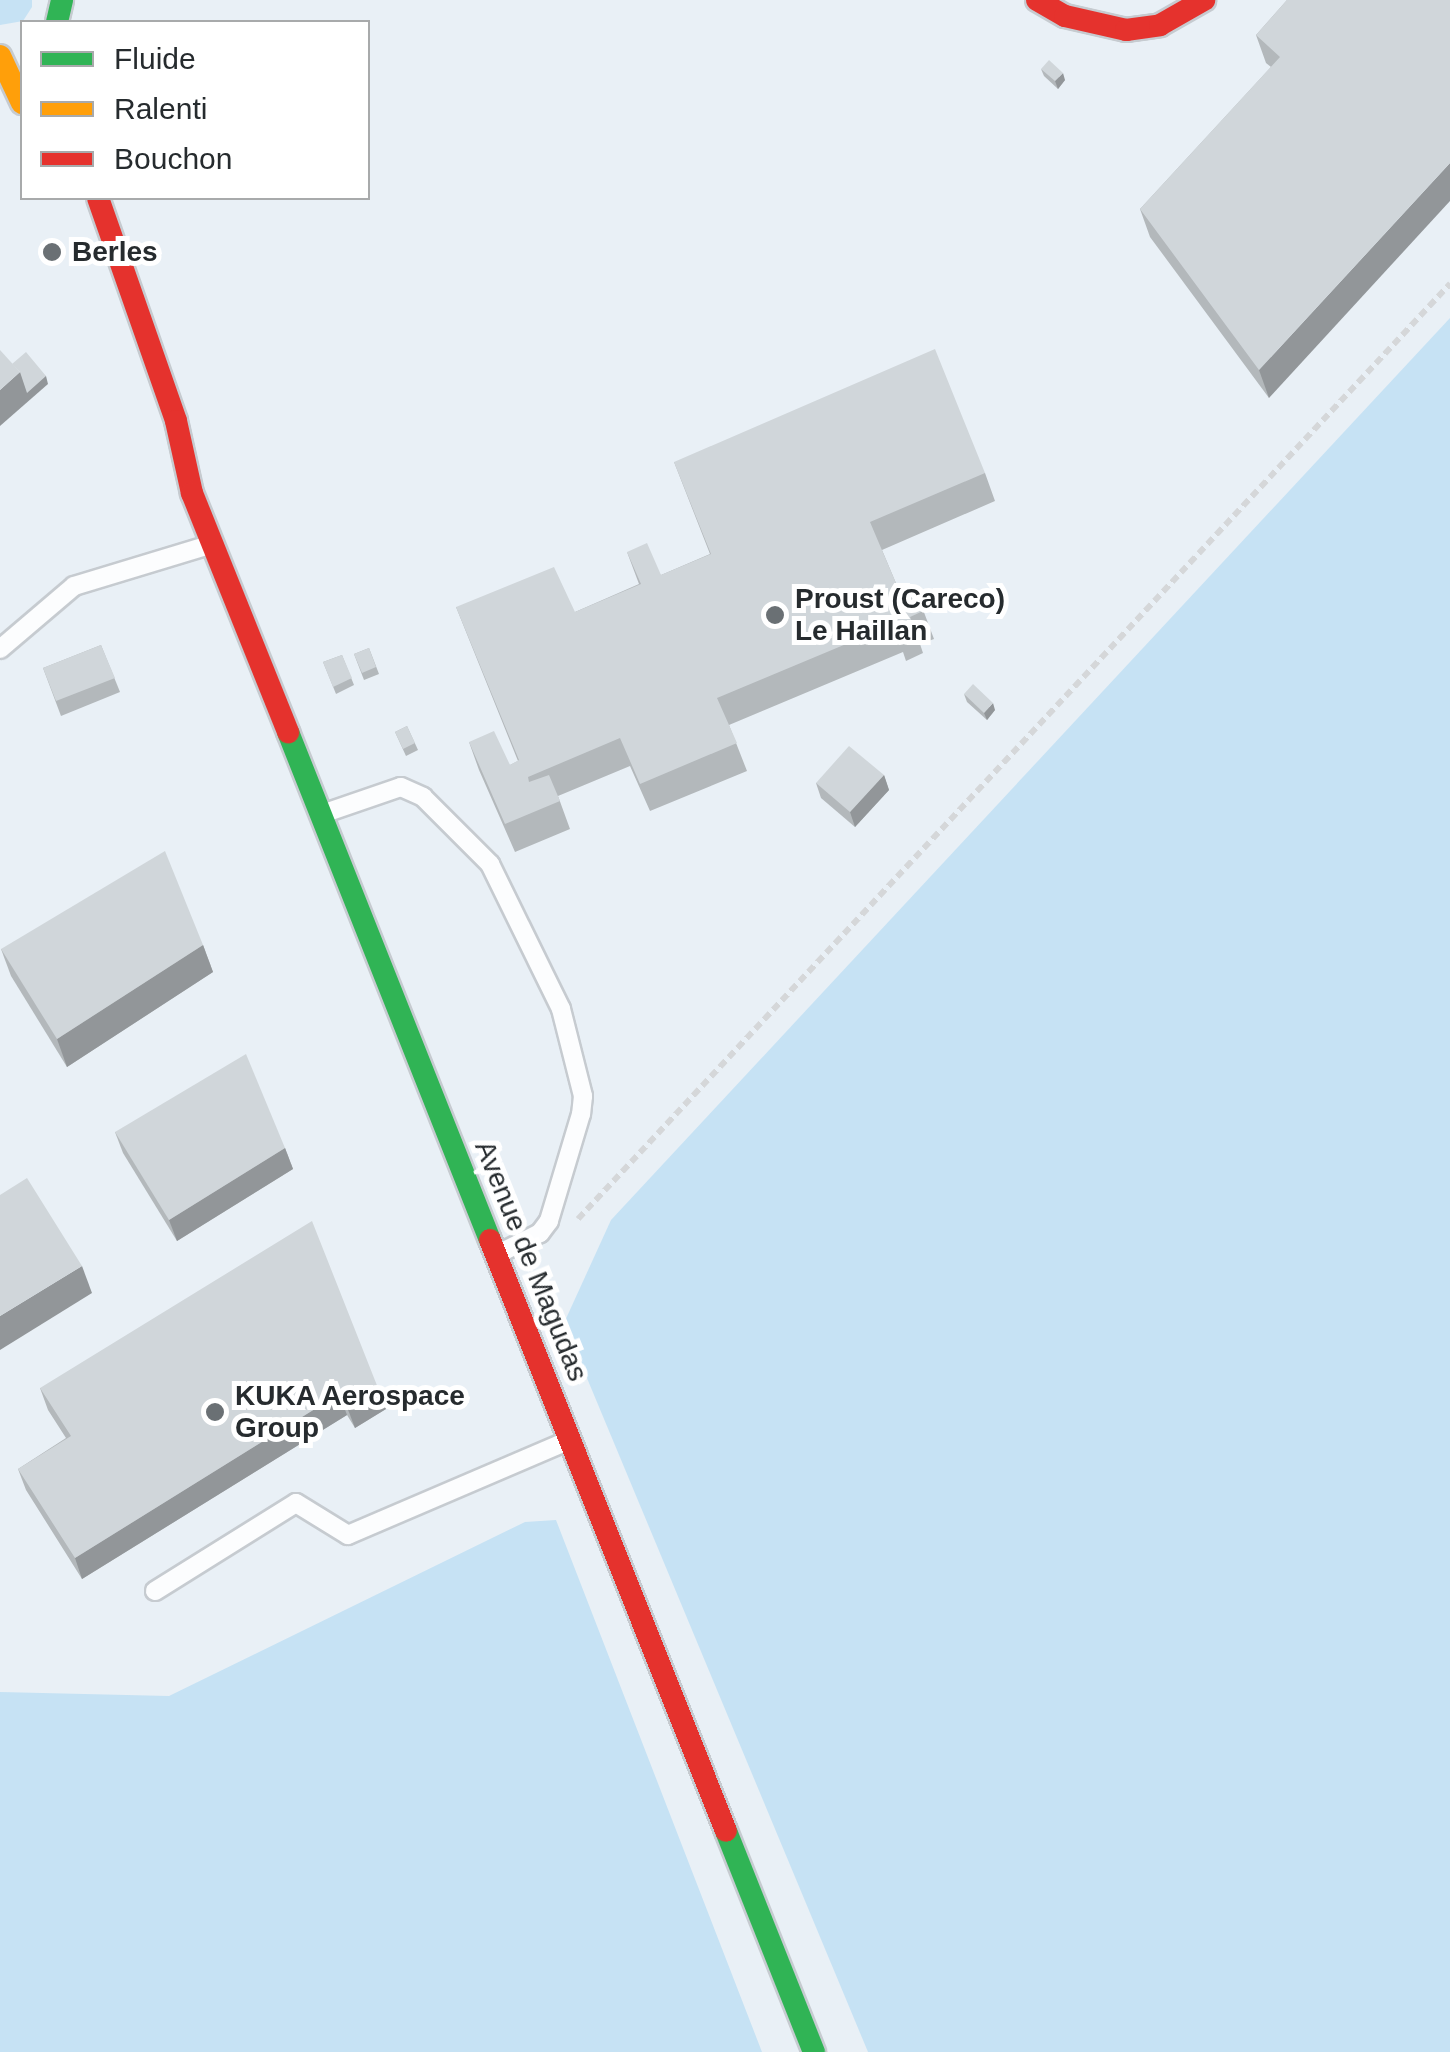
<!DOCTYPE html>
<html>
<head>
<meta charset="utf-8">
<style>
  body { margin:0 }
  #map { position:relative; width:1450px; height:2052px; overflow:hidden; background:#e9f0f6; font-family:Arial,sans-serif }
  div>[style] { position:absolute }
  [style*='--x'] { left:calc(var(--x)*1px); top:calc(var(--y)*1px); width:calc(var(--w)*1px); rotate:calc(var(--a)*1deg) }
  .green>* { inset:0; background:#c6e2f4 }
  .path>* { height:6px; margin-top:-3px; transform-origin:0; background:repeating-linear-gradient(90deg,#d5d7d9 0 8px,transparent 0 13px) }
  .roads { filter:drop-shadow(2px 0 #c6cbd0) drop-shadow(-2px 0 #c6cbd0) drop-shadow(0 2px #c6cbd0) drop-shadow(0 -2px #c6cbd0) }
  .lane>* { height:18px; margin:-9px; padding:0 9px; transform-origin:9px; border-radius:9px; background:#fcfdfe }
  .fast>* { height:22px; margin:-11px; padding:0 11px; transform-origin:11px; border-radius:11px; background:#30b455 }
  .slow>* { height:22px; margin:-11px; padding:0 11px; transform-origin:11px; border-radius:11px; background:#ff9f0a }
  .jam>* { height:22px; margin:-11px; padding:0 11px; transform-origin:11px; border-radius:11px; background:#e5322d }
  .wall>* { inset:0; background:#b3b8bb }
  .shaded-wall>* { inset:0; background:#929699 }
  .building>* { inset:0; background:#d0d6da }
  .dots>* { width:28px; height:28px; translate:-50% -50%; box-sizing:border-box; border:5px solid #fff; border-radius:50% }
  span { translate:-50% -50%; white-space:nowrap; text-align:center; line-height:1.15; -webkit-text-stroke:10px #fff; paint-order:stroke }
  .poi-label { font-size:28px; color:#262b2e; font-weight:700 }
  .left { translate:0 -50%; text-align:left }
  .street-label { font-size:28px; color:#262b2e }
  .legend { position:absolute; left:20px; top:20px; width:350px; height:180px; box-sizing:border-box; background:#fff; border:2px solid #a8aaab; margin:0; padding:12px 18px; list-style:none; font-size:30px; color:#262b2e }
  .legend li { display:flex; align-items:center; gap:20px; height:50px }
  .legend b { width:50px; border:2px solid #a8aaab }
</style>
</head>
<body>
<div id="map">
  <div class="green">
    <i style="clip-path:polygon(0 0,32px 0,32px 7px,23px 21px,0 25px)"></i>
    <i style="clip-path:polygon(1450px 318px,1450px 2052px,868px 2052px,564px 1323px,611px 1220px)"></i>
    <i style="clip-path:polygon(556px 1520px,762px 2052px,0 2052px,0 1692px,169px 1696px,525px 1522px)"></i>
  </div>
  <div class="path">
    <i style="--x:578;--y:1219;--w:1279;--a:-47"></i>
  </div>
  <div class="roads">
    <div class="lane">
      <i style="--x:0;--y:649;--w:97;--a:-40.4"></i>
      <i style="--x:74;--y:586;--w:138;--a:-16.9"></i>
      <i style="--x:325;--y:813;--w:80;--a:-18.9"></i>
      <i style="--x:401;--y:787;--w:24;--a:24"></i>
      <i style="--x:423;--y:797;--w:95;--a:45"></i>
      <i style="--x:490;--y:864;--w:161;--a:63.9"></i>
      <i style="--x:561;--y:1009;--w:90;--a:75.8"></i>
      <i style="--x:583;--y:1096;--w:18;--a:96"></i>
      <i style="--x:581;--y:1114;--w:112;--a:106.7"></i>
      <i style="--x:549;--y:1221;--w:15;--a:127"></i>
      <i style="--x:540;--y:1233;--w:42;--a:153.4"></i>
      <i style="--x:155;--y:1591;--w:166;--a:-32"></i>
      <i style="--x:296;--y:1503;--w:61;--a:31.6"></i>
      <i style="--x:348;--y:1535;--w:236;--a:-23.2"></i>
    </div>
    <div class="fast">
      <i style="--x:57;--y:22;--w:23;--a:-77"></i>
      <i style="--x:288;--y:732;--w:547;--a:68.32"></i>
      <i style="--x:726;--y:1831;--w:238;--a:68.3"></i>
    </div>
    <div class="slow">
      <i style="--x:0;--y:56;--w:52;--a:64.9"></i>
    </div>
    <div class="jam">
      <i style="--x:1037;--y:0;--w:32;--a:30"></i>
      <i style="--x:1065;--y:16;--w:63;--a:12.9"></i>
      <i style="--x:1126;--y:30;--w:34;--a:-8"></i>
      <i style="--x:1160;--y:25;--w:51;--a:-29.6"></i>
      <i style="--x:98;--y:198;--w:236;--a:70.7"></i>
      <i style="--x:176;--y:421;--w:74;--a:77.5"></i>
      <i style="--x:192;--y:493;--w:258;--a:68.1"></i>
      <i style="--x:490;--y:1240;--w:636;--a:68.23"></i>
    </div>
  </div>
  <div class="wall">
    <i style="clip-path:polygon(1287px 0,1269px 398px,1150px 237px,1140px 209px,1271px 67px,1266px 63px,1256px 35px)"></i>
    <i style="clip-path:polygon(1041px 69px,1065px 80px,1058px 89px,1044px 76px)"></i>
    <i style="clip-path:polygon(674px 462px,985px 473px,995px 501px,882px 550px,901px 595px,916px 591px,934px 639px,920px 644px,923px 653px,906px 661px,903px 652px,729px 725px,747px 771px,650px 811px,630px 766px,558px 796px,570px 829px,515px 852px,479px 770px,469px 742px,510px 765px,518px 761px,456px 607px,575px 612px,639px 584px,627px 552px,661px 575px,710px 554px)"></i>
    <i style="clip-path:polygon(101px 645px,120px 692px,61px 716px,43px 668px)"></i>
    <i style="clip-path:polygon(369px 648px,379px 674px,364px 680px,354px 654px)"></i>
    <i style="clip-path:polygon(342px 655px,354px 685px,336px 694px,323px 662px)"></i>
    <i style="clip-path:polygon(964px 694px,995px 710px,987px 720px,967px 702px)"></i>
    <i style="clip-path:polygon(407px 726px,418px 750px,406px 756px,395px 732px)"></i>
    <i style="clip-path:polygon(884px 775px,889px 790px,855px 827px,821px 798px,816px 783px)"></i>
    <i style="clip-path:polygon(203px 945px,213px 972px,67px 1067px,11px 976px,1px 949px)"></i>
    <i style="clip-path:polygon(115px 1132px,285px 1148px,293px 1169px,177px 1241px,123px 1153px)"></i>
    <i style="clip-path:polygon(40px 1388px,378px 1388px,386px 1409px,355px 1428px,347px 1415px,82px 1579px,26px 1490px,18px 1469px,66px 1438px,48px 1410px)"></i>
  </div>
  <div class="shaded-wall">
    <i style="clip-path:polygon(1063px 73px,1065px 80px,1058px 89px,1055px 81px)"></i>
    <i style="clip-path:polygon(1450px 163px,1450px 201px,1269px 398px,1259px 370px)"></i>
    <i style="clip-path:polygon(20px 372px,46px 376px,48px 384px,0 426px,0 390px)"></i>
    <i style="clip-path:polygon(993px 703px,995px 710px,987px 720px,984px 713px)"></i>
    <i style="clip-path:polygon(884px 775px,889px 790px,855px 827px,850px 812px)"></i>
    <i style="clip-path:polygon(203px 945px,213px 972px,67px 1067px,57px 1039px)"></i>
    <i style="clip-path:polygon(285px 1148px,293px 1169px,177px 1241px,169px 1220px)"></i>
    <i style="clip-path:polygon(82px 1266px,92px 1293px,0 1350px,0 1316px)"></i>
    <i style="clip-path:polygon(378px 1388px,386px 1409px,355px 1428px,347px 1407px)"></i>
    <i style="clip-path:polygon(339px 1394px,347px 1415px,82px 1579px,75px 1558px)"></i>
  </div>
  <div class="building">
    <i style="clip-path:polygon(1287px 0,1450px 0,1450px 163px,1259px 370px,1140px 209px,1280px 57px,1256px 35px)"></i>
    <i style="clip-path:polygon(1049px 60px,1063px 73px,1055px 81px,1041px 69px)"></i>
    <i style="clip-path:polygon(935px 349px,985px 473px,870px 522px,901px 595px,916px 591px,923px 611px,910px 617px,913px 625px,896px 633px,894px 624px,717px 698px,737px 743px,640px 784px,620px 738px,528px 777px,529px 782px,549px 775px,560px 801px,505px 824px,469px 742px,494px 731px,510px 765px,519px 760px,456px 607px,554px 567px,575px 612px,641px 584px,627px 552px,647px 543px,661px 575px,711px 554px,674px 462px)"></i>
    <i style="clip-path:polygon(0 350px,20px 372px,0 390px)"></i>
    <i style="clip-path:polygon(26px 352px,46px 376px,27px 393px,20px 372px,12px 364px)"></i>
    <i style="clip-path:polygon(101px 645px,115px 678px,56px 701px,43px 668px)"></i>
    <i style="clip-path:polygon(369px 648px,376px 667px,362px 673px,354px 654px)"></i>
    <i style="clip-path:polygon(342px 655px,352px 678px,333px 687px,323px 662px)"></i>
    <i style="clip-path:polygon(973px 684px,993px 703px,984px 713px,964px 694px)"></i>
    <i style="clip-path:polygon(407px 726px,415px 743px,403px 749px,395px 732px)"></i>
    <i style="clip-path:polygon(849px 746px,884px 775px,850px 812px,816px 783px)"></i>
    <i style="clip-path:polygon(165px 851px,203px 945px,57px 1039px,1px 949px)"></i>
    <i style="clip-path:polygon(246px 1054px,285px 1148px,169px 1220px,115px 1132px)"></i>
    <i style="clip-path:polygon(27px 1178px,82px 1266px,0 1316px,0 1195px)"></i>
    <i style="clip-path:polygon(312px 1221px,378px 1388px,347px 1407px,339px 1394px,75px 1558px,18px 1469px,71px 1436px,40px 1388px)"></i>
  </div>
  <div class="dots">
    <i style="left:52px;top:252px;background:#6a7074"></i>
    <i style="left:775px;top:615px;background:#6a7074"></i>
    <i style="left:215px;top:1412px;background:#6a7074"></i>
  </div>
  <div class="poi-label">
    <span class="left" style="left:72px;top:252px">Berles</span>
    <span class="left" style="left:795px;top:615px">Proust (Careco)<br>Le Haillan</span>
    <span class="left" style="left:235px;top:1412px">KUKA Aerospace<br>Group</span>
  </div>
  <div class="street-label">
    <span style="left:531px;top:1261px;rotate:68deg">Avenue de Magudas</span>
  </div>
  <ul class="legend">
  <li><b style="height:12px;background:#30b455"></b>Fluide</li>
  <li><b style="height:12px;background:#ff9f0a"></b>Ralenti</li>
  <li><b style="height:12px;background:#e5322d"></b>Bouchon</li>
  </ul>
</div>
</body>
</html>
